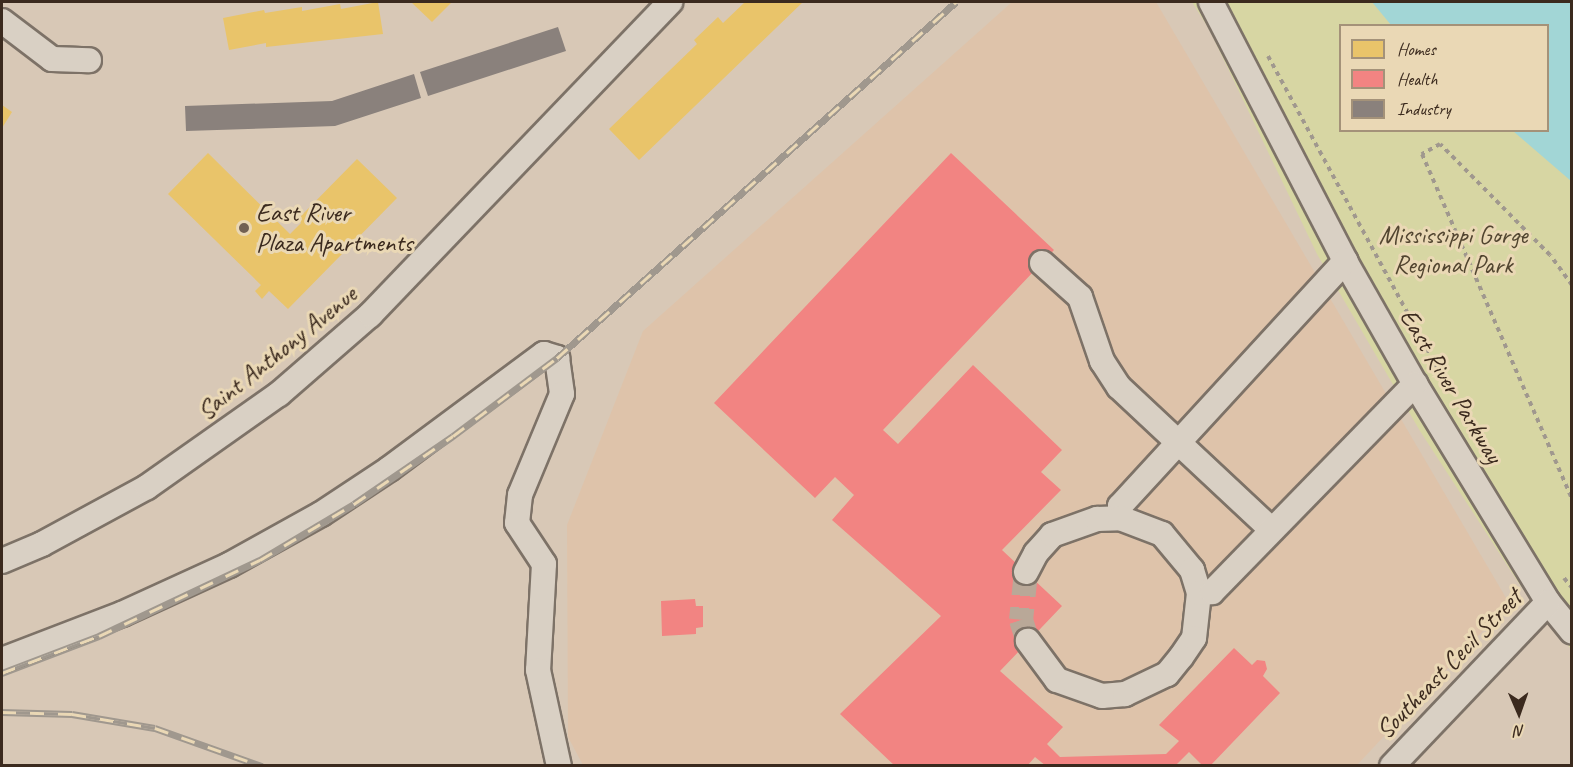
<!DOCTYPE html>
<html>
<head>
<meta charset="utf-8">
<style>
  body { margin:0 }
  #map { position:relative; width:1573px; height:767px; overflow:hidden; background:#d8c8b6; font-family:Caveat,sans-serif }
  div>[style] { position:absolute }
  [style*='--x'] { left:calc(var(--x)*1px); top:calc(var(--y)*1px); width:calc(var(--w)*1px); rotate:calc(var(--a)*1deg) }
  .built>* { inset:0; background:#dec3aa }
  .green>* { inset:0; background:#d7d6a3 }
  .water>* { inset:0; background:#a2d6d6 }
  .homes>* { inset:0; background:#e9c46a }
  .health>* { inset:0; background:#f28482 }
  .industry>* { inset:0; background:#8a817c }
  .minor-tunnel>* { height:24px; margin-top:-12px; transform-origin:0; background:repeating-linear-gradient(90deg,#b9a898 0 24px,transparent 0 36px) }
  .path>* { height:4px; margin-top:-2px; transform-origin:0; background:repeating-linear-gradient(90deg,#a0988e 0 4.5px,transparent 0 9px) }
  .roads { filter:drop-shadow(2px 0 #7d7267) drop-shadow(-2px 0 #7d7267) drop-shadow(0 2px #7d7267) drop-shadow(0 -2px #7d7267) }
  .minor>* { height:24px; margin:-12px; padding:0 12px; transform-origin:12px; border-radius:12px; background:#d9d0c4 }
  .rail>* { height:7px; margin-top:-3.5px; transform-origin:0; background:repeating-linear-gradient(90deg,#ead8b5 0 14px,#a0988e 0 28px); box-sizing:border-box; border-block:2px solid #a0988e }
  .dots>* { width:16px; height:16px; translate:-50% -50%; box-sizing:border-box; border:3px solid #ead8b5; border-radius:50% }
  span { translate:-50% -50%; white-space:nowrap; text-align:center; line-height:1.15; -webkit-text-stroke:6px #ead8b5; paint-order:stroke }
  .poi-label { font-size:26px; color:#3b2a1e }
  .left { translate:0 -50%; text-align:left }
  .park-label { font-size:26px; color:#524530 }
  .street-label { font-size:26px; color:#3b2a1e }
  .frame { position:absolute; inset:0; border:3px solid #3b2a1e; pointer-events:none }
  .legend { position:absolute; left:1339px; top:24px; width:210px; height:108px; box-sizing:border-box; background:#ead8b5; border:2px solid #a49279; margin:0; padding:8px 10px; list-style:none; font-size:18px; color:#3b2a1e }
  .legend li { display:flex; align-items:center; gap:12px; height:30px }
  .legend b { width:30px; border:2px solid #a49279 }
  .north { position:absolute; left:1489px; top:683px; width:60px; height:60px; -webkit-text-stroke:4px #ead8b5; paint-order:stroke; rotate:178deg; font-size:16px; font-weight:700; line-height:24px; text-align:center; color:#3b2a1e }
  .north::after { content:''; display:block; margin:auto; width:21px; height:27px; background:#3b2a1e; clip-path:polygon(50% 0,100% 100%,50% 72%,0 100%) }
</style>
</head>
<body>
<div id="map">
  <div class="built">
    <i style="clip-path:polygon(1012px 2px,1156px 2px,1509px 603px,1357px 765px,583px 765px,568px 737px,567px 525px,643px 331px)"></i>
  </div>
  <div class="green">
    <i style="clip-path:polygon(1192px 2px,1394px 2px,1419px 25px,1340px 26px,1340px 130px,1546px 131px,1571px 151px,1571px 649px,1520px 585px,1420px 431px,1317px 254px,1209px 29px)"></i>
  </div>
  <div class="water">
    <i style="clip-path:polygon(1372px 2px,1571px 2px,1571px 181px,1513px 131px,1548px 130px,1548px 26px,1391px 25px)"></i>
  </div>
  <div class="homes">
    <i style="clip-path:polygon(378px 2px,383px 34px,266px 47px,266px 43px,229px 50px,223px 18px,264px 10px,265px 13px,302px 7px,302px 11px,340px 4px,341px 9px)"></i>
    <i style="clip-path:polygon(411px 2px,452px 2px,432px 22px)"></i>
    <i style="clip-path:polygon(745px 2px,803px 2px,639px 160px,609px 129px,697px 44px,694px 40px,718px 17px,723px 23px)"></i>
    <i style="clip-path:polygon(2px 105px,12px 112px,2px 128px)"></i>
    <i style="clip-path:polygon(208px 153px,290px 234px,301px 223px,298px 219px,357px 159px,397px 198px,288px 309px,269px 291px,262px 299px,255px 291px,261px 285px,168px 194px)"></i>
  </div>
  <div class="health">
    <i style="clip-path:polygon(951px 153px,1054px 250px,883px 430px,898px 444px,973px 365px,1062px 450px,1041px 472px,1061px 490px,1002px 550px,1062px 606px,1000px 671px,1063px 727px,1047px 744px,1060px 757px,1166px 754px,1179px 741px,1159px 725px,1234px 648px,1252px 665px,1257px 660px,1265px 661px,1267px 669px,1263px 676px,1280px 693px,1210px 766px,1203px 766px,1189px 752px,1177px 764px,1046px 766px,1035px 757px,1027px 766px,895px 766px,840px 714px,941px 616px,832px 520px,854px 495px,835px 477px,815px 498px,714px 403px)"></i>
    <i style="clip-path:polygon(695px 599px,696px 606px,703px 606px,703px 627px,696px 628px,696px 634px,662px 636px,661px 601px)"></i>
  </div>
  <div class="industry">
    <i style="clip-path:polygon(558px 27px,566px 51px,428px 96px,420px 72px)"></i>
    <i style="clip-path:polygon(414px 74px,421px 98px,335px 126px,186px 131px,185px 106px,332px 101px)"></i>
  </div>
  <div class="minor-tunnel">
    <i style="--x:1026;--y:572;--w:48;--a:95.9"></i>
    <i style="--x:1021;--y:620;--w:22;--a:72"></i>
  </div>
  <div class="path">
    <i style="--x:1268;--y:56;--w:377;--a:61.5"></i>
    <i style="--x:1572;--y:285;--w:37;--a:-126"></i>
    <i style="--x:1550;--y:255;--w:156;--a:-134.7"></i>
    <i style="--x:1440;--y:144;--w:21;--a:151"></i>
    <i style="--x:1422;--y:154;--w:376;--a:66.5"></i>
    <i style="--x:1564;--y:578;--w:13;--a:51"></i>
  </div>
  <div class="roads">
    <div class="minor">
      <i style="--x:1211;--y:2;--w:292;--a:62.6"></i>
      <i style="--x:1345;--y:261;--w:142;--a:60.4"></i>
      <i style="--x:1415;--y:384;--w:255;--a:58.6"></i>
      <i style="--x:1548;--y:602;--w:38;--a:51"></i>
      <i style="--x:2;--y:21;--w:63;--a:37.2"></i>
      <i style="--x:52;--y:59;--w:37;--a:2"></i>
      <i style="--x:1042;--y:263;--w:51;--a:41.8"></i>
      <i style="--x:1080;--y:297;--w:68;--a:71"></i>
      <i style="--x:1102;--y:361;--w:31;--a:57"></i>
      <i style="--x:1119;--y:387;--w:209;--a:43.1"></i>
      <i style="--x:1120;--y:518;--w:12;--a:-90"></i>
      <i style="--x:1120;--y:506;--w:333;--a:-47.4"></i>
      <i style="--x:2;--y:561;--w:43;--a:-23"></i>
      <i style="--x:42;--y:544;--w:119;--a:-28.5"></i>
      <i style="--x:147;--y:487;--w:161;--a:-35.2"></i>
      <i style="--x:279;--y:394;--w:121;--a:-41"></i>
      <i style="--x:370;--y:315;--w:434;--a:-46.2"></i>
      <i style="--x:1026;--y:572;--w:21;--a:-62"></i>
      <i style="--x:1036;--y:553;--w:24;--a:-48"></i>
      <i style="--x:1052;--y:535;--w:48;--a:-19.6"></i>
      <i style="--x:1097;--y:519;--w:23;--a:-2"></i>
      <i style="--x:1120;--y:518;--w:45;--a:20.9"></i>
      <i style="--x:1162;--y:534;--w:47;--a:50.2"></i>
      <i style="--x:1192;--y:570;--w:24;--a:73"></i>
      <i style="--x:1199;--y:593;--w:45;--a:96.3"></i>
      <i style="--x:1194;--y:638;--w:23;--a:124"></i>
      <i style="--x:1181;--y:657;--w:22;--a:129"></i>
      <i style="--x:1167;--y:674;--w:47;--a:154.5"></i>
      <i style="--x:1125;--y:694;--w:23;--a:175"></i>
      <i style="--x:1102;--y:696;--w:48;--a:-160.4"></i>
      <i style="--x:1057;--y:680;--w:49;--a:-126.6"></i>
      <i style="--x:1199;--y:593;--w:13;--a:-4"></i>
      <i style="--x:1212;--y:592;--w:291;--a:-45.7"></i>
      <i style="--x:2;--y:660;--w:129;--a:-21"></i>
      <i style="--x:122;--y:614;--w:118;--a:-24.6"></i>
      <i style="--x:229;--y:565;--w:105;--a:-29"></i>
      <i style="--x:321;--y:514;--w:82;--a:-33.5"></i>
      <i style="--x:389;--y:469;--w:193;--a:-36.6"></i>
      <i style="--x:544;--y:354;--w:14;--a:17"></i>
      <i style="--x:557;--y:358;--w:36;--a:82"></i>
      <i style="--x:562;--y:394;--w:109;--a:112.6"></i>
      <i style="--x:520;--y:495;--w:28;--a:96"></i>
      <i style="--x:517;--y:523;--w:49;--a:56.6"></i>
      <i style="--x:544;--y:564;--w:106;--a:93.2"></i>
      <i style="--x:538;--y:670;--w:98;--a:77.7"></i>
      <i style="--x:1392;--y:766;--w:226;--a:-46.4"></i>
    </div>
  </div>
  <div class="rail">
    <i style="--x:2;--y:673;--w:104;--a:-20.9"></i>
    <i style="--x:99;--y:636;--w:178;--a:-25.3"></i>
    <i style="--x:260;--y:560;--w:109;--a:-30.8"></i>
    <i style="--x:354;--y:504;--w:120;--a:-34.5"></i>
    <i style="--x:453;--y:436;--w:130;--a:-36.9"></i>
    <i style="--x:557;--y:358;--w:535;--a:-41.74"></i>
    <i style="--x:2;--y:712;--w:70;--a:1.6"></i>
    <i style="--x:72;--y:714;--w:84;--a:9.6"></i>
    <i style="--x:155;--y:728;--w:114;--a:19.6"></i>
  </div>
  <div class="dots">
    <i style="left:244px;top:228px;background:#726153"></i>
  </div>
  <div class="poi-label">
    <span class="left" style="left:256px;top:228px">East River<br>Plaza Apartments</span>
  </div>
  <div class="park-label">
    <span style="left:1453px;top:250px">Mississippi Gorge<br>Regional Park</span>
  </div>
  <div class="street-label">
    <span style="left:277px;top:353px;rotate:-39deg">Saint Anthony Avenue</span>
    <span style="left:1451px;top:386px;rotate:59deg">East River Parkway</span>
    <span style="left:1449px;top:664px;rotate:-46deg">Southeast Cecil Street</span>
  </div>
  <div class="frame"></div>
  <ul class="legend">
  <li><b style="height:16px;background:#e9c46a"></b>Homes</li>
  <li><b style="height:16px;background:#f28482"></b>Health</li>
  <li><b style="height:16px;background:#8a817c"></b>Industry</li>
  </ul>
  <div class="north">N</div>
</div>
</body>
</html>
